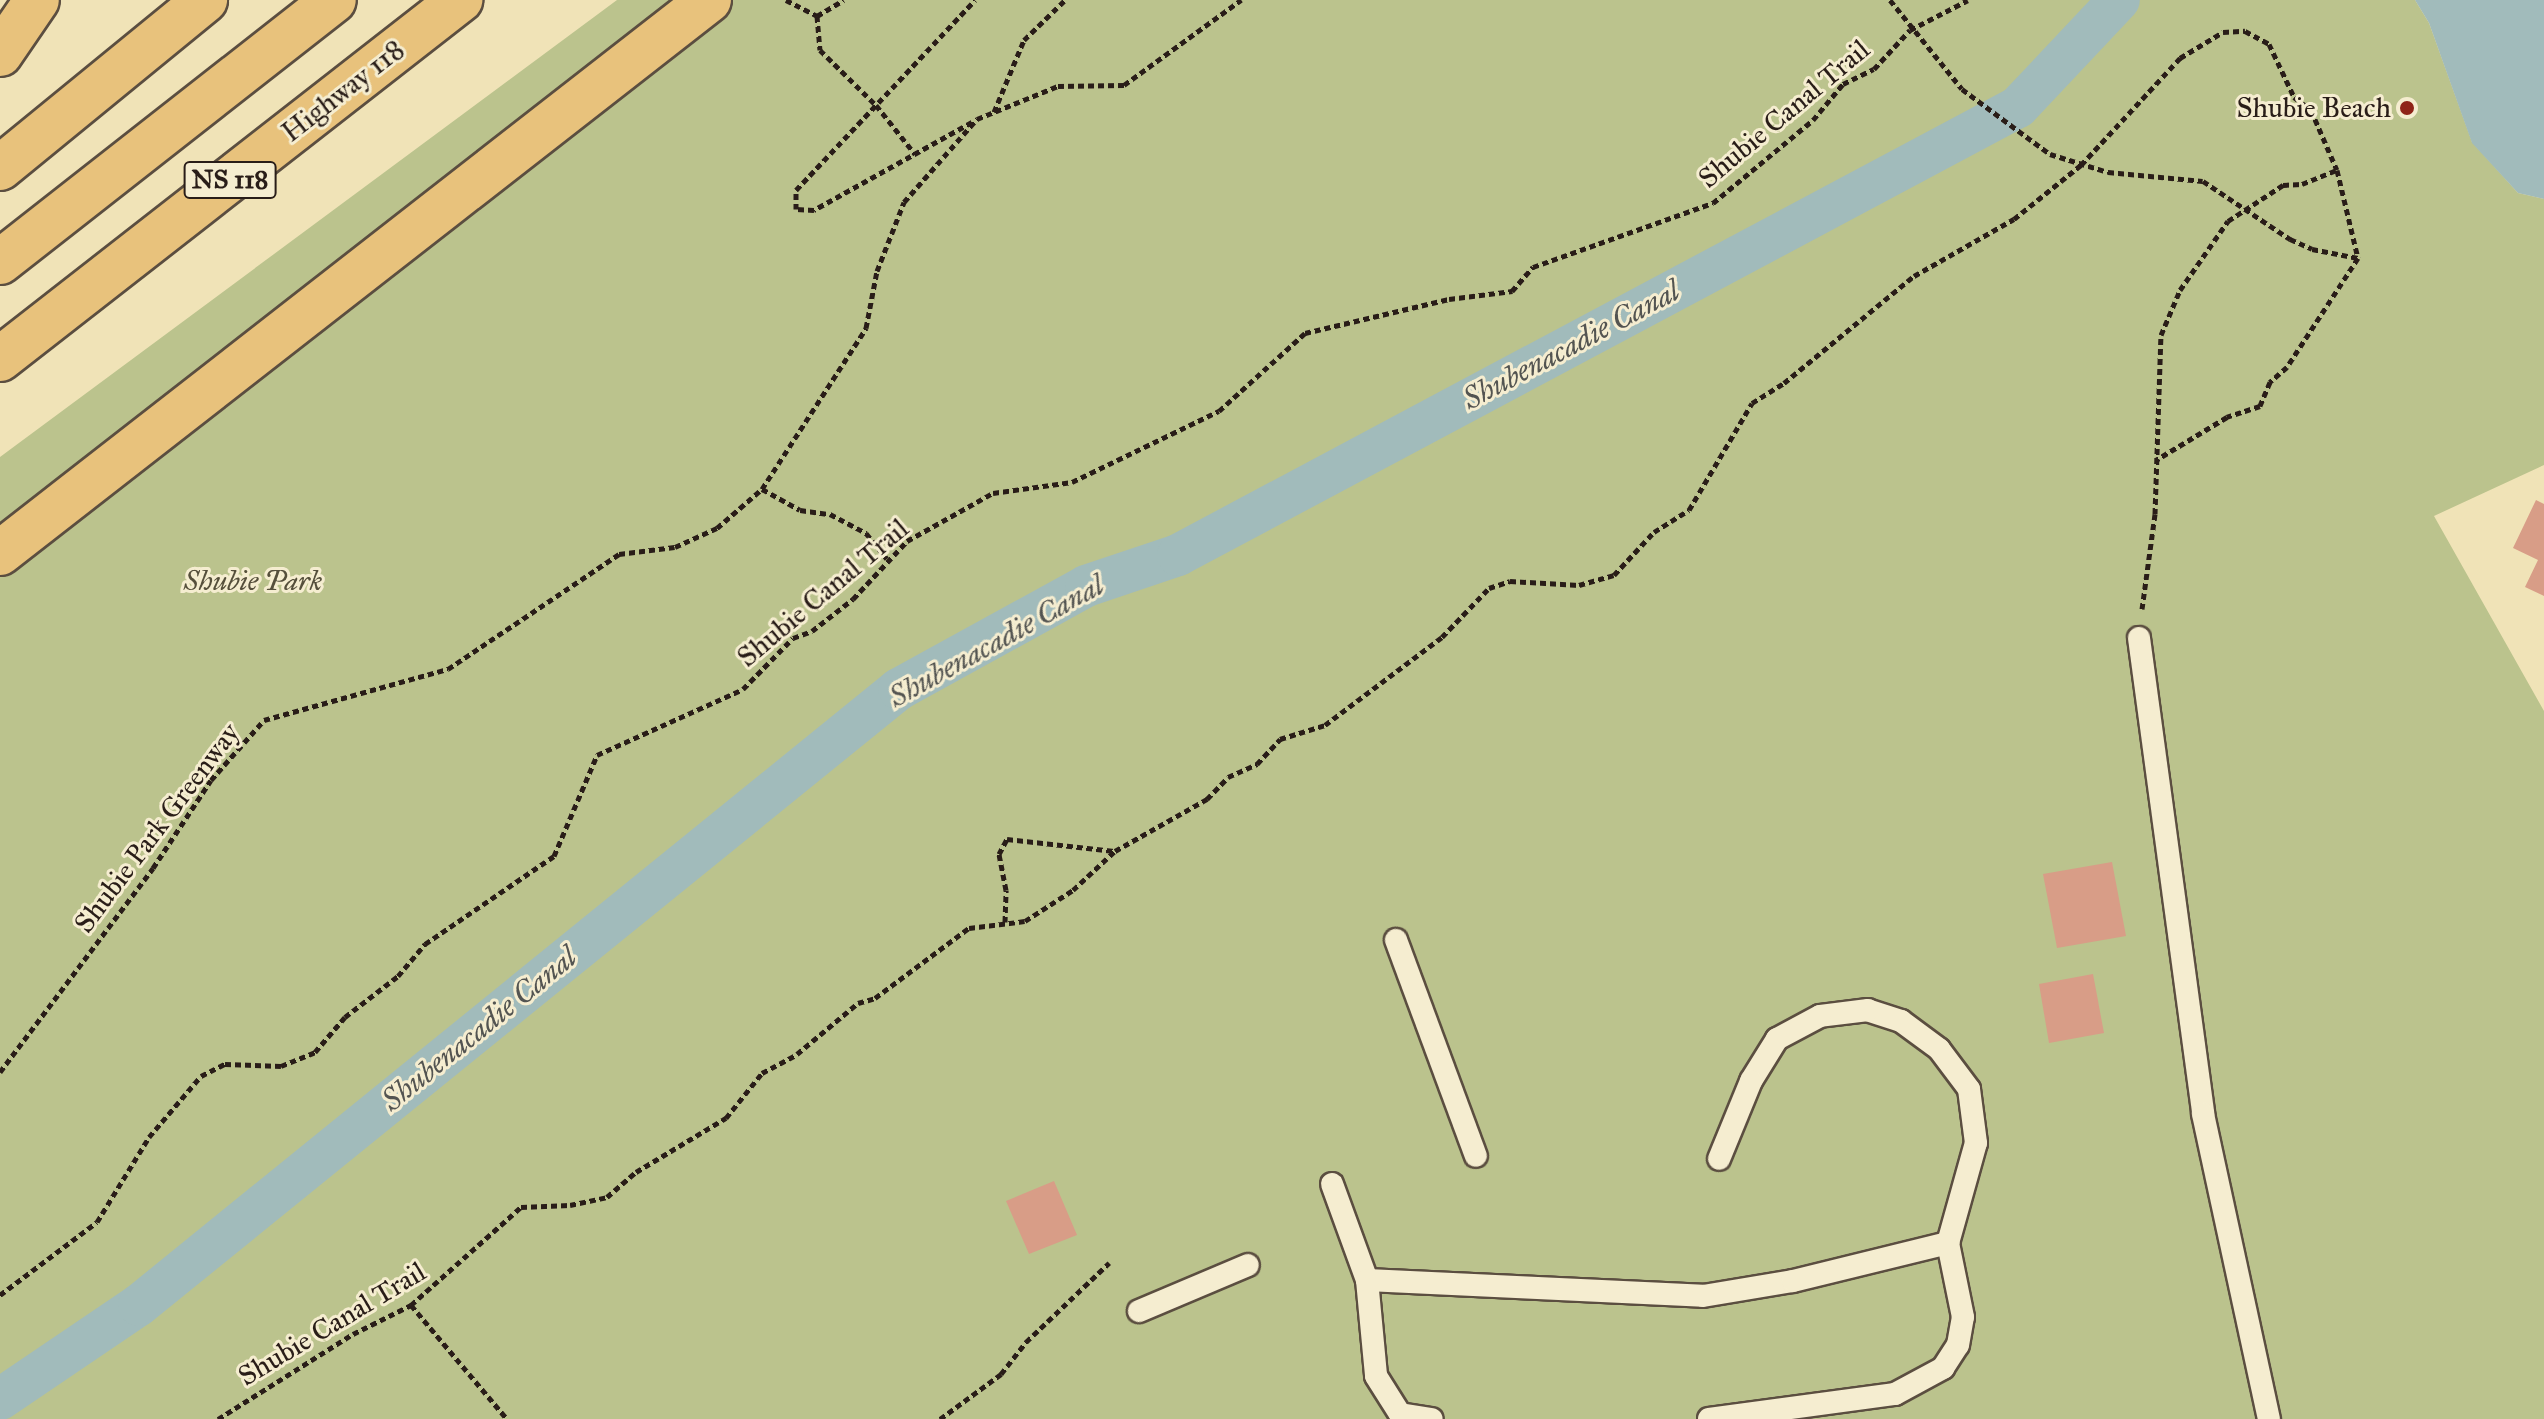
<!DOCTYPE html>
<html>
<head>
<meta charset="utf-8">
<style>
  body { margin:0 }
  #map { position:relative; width:2544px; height:1419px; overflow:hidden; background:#f0e3b7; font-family:"IM FELL Great Primer",serif }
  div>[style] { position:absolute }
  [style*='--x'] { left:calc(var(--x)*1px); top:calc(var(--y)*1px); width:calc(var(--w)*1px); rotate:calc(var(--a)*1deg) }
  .green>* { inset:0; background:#bbc38d }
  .water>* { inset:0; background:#a1bbbb }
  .canal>* { height:42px; margin:-21px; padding:0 21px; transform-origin:21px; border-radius:21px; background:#a1bbbb }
  .building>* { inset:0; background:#d89d87 }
  .path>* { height:5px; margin-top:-2.5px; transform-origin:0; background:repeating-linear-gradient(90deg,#291d18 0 6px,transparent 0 10px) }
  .roads { filter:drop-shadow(2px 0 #5b4e40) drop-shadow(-2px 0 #5b4e40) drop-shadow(0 2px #5b4e40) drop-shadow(0 -2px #5b4e40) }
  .service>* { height:22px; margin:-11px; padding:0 11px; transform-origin:11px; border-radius:11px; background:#f5edd0 }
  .motorway>* { height:44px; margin:-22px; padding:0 22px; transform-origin:22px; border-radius:22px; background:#e8c27c }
  .dots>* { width:22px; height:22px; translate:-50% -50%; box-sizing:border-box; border:4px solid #f5edd0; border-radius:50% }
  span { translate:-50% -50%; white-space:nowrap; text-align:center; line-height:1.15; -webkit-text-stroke:6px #f5edd0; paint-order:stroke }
  .shield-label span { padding:2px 6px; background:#f5edd0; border:2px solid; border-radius:6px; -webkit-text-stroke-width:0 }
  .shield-label { font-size:26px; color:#291d18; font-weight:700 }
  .street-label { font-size:28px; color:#291d18 }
  .poi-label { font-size:28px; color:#291d18 }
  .right { translate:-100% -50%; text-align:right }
  .park-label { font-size:28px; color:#554f3b; font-style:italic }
  .water-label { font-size:30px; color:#535451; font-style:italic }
</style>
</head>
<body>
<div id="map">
  <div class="green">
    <i style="clip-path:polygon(617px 0,2415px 0,2429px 23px,2472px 142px,2518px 193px,2544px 199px,2544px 465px,2434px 516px,2544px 711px,2544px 1419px,0 1419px,0 457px)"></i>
  </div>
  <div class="water">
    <i style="clip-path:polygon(2415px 0,2544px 0,2544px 199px,2518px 193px,2472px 143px,2429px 23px)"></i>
  </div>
  <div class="canal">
    <i style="--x:0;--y:1399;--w:168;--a:-34.1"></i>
    <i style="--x:139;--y:1305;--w:978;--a:-39.03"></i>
    <i style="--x:899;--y:689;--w:213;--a:-28.8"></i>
    <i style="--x:1086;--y:586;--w:97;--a:-18.6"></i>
    <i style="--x:1178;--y:555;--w:952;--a:-28.07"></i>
    <i style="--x:2018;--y:107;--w:147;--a:-46.7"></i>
  </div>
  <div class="building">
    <i style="clip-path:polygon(2536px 500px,2544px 504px,2544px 596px,2525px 587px,2538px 560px,2513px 548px)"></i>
    <i style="clip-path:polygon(2112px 862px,2126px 936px,2057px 948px,2043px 874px)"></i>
    <i style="clip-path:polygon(2093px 974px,2104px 1033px,2049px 1043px,2039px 984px)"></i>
    <i style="clip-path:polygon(1054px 1181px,1077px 1235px,1029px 1254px,1006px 1201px)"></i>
  </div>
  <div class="path">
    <i style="--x:786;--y:0;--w:35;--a:27"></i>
    <i style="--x:817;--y:16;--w:31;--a:-31"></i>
    <i style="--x:1890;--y:0;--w:114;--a:51"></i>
    <i style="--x:1962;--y:89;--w:109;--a:36.5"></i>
    <i style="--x:2050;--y:154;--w:61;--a:17.2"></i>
    <i style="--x:2108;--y:172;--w:95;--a:5.4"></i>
    <i style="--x:2203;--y:181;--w:105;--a:33.7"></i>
    <i style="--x:2290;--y:239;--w:24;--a:24"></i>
    <i style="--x:2312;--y:249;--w:47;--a:11.1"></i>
    <i style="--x:817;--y:16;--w:34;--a:85"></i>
    <i style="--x:820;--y:50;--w:78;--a:44.5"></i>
    <i style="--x:876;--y:105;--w:63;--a:51.5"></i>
    <i style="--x:994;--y:112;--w:78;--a:-67.4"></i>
    <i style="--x:1024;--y:40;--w:57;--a:-44.3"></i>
    <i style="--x:972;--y:122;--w:181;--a:150.9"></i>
    <i style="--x:814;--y:210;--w:18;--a:-177"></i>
    <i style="--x:796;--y:209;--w:19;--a:-90"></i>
    <i style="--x:796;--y:190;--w:261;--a:-46.7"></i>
    <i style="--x:762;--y:489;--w:43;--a:28.9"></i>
    <i style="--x:800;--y:510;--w:30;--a:8"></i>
    <i style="--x:830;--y:514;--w:41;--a:27.8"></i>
    <i style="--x:866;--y:533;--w:33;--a:51"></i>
    <i style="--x:2142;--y:609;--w:96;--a:-82.2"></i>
    <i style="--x:2155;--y:514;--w:179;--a:-88.1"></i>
    <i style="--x:2161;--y:335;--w:49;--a:-67.1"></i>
    <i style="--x:2180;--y:290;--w:84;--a:-55.2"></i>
    <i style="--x:2228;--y:221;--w:66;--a:-33.2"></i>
    <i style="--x:2283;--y:185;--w:19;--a:-3"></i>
    <i style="--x:2302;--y:184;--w:38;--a:-22"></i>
    <i style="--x:1005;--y:922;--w:32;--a:-88"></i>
    <i style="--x:1006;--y:890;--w:37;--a:-101"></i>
    <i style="--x:999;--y:854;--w:17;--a:-62"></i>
    <i style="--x:1007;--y:839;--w:108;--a:6.4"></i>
    <i style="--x:0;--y:1072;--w:255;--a:-53.1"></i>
    <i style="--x:153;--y:868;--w:105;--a:-56.6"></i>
    <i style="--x:211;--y:780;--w:80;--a:-48.5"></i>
    <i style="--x:264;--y:720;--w:191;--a:-15.5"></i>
    <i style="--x:448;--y:669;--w:206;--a:-33.9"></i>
    <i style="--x:619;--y:554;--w:56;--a:-7.1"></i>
    <i style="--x:675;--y:547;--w:46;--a:-24.3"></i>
    <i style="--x:717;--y:528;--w:60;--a:-40.9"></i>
    <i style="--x:762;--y:489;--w:192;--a:-57.1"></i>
    <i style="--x:866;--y:328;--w:58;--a:-79.1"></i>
    <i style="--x:877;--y:271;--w:74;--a:-68.6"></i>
    <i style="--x:904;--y:202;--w:111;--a:-48.7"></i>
    <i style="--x:977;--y:119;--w:87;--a:-22.2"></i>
    <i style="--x:1058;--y:86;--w:66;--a:-0.9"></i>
    <i style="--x:1124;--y:85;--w:145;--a:-36"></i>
    <i style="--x:0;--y:1295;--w:121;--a:-37"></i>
    <i style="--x:97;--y:1222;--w:100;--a:-58.5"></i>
    <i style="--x:149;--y:1137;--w:80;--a:-49.6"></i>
    <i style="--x:201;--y:1076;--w:27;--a:-27"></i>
    <i style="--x:225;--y:1064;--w:56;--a:2"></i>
    <i style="--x:281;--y:1066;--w:37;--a:-22"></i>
    <i style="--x:315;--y:1052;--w:46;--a:-49.4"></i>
    <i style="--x:345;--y:1017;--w:67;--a:-37.7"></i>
    <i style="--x:398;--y:976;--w:42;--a:-49.8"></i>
    <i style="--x:425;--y:944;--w:156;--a:-34.3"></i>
    <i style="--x:554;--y:856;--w:110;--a:-66.9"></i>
    <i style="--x:597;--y:755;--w:160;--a:-24.3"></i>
    <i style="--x:743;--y:689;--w:71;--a:-45.6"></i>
    <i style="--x:793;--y:638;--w:20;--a:-20"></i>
    <i style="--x:812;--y:631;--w:52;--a:-38"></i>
    <i style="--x:853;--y:599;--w:79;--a:-47"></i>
    <i style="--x:907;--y:541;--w:98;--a:-29.2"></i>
    <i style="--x:993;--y:493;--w:80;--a:-7.9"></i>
    <i style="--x:1072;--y:482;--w:163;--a:-25.8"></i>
    <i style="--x:1219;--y:411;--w:116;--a:-42.2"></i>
    <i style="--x:1305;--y:333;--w:148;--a:-13.3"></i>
    <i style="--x:1449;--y:299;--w:64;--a:-7.2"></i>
    <i style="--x:1512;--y:291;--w:32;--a:-49"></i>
    <i style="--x:1533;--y:267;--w:191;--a:-19.6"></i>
    <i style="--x:1713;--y:203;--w:130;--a:-39.7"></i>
    <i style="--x:1813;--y:120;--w:47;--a:-50.2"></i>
    <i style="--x:1843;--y:84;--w:34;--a:-26"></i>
    <i style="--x:1874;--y:69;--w:53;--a:-47.3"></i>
    <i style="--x:1910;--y:30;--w:65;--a:-27.3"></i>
    <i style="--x:411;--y:1305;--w:149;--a:49.9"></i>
    <i style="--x:218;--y:1419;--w:160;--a:-32.2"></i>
    <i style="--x:353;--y:1334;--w:65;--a:-26.6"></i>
    <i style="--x:411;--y:1305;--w:147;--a:-41.7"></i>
    <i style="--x:521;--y:1207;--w:49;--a:-2.3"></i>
    <i style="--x:570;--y:1205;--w:38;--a:-12"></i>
    <i style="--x:607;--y:1197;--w:38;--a:-41"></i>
    <i style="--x:636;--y:1172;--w:105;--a:-31"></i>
    <i style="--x:726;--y:1118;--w:58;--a:-51.3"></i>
    <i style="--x:762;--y:1073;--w:40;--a:-28"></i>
    <i style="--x:797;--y:1054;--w:80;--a:-39.9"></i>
    <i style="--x:858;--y:1003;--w:18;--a:-16"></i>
    <i style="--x:875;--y:998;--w:117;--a:-36.7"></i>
    <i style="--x:969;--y:928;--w:56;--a:-7.1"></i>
    <i style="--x:1025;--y:921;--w:57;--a:-32.9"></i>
    <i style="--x:1073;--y:890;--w:57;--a:-42.9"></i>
    <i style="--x:1115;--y:851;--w:106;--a:-29.5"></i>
    <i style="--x:1207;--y:799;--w:30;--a:-46"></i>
    <i style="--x:1228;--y:777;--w:32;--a:-24"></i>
    <i style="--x:1257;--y:764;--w:34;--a:-47"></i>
    <i style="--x:1280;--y:739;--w:47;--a:-17.3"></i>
    <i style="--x:1325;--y:725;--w:146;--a:-36.9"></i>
    <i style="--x:1442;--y:637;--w:68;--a:-46.2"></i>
    <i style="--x:1489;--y:588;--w:22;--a:-18"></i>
    <i style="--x:1510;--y:581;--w:69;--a:3.3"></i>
    <i style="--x:1579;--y:585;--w:36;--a:-16"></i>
    <i style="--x:1614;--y:575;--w:59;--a:-47.1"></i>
    <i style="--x:1654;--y:532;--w:41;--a:-32.2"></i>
    <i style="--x:1689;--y:510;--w:124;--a:-59.5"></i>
    <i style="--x:1752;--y:403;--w:38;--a:-32"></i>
    <i style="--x:1784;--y:383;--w:168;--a:-39.5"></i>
    <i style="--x:1914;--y:276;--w:115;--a:-29.7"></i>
    <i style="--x:2014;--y:219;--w:86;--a:-38.9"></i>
    <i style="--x:2081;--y:165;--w:146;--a:-47.2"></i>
    <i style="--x:2180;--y:58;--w:50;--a:-31.2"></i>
    <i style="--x:2223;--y:32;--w:22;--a:-3"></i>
    <i style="--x:2245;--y:31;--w:27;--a:28"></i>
    <i style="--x:2269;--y:44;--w:59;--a:64.7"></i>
    <i style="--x:2294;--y:97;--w:21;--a:37"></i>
    <i style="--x:2311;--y:110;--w:65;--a:66.6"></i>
    <i style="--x:2337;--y:170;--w:90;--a:76.6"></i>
    <i style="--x:2358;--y:258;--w:130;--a:123.1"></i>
    <i style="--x:2287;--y:367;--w:23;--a:139"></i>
    <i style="--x:2270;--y:382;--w:26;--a:113"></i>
    <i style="--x:2260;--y:406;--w:35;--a:162"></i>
    <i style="--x:2227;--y:417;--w:83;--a:148.8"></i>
    <i style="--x:940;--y:1419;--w:76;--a:-36.4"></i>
    <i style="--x:1001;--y:1374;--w:41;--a:-52"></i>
    <i style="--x:1026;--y:1342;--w:115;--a:-43.6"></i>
  </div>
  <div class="roads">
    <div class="service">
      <i style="--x:2139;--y:638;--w:480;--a:82.3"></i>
      <i style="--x:2203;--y:1114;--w:312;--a:77.8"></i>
      <i style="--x:1396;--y:940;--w:230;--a:69.7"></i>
      <i style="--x:1332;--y:1184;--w:102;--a:70"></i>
      <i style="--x:1367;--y:1280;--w:96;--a:84.6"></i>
      <i style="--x:1376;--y:1376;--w:45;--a:57.7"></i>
      <i style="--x:1400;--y:1414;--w:32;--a:9"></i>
      <i style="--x:1367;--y:1280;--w:336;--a:2.7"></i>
      <i style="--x:1703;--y:1296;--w:91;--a:-9.5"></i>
      <i style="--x:1793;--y:1281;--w:160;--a:-13.8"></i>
      <i style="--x:1139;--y:1311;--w:118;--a:-22.9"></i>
      <i style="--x:1709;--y:1419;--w:188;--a:-7.7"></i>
      <i style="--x:1895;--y:1394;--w:55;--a:-28.4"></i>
      <i style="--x:1943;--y:1368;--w:27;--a:-57"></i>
      <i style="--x:1958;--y:1345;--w:28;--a:-80"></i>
      <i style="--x:1963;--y:1317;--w:76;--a:-101.5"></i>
      <i style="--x:1948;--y:1243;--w:104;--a:-74.4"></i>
      <i style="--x:1976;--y:1143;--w:54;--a:-97.4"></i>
      <i style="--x:1969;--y:1089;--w:50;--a:-126.9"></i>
      <i style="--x:1939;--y:1049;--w:47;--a:-143.6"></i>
      <i style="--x:1901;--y:1021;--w:35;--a:-162"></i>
      <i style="--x:1868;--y:1010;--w:48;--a:172.9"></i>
      <i style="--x:1820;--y:1016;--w:49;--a:151.9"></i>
      <i style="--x:1777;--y:1039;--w:49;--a:121.8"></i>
      <i style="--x:1751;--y:1081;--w:84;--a:112.3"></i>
    </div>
    <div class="motorway">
      <i style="--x:0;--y:54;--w:65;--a:-55.6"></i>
      <i style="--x:0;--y:168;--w:265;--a:-39.3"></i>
      <i style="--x:0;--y:262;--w:424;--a:-38.1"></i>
      <i style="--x:0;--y:359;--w:584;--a:-37.97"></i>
      <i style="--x:0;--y:553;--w:899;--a:-37.95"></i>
    </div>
  </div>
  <div class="dots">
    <i style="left:2407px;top:108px;background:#8f2418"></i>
  </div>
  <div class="shield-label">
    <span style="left:230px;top:180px">NS 118</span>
  </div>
  <div class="street-label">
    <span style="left:343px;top:91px;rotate:-38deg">Highway 118</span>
    <span style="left:1784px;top:114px;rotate:-40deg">Shubie Canal Trail</span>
    <span style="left:823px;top:593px;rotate:-40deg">Shubie Canal Trail</span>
    <span style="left:157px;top:828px;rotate:-53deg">Shubie Park Greenway</span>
    <span style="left:332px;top:1324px;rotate:-31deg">Shubie Canal Trail</span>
  </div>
  <div class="poi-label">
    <span class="right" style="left:2391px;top:108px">Shubie Beach</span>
  </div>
  <div class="park-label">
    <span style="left:253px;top:581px">Shubie Park</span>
  </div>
  <div class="water-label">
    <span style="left:1571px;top:345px;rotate:-28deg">Shubenacadie Canal</span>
    <span style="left:996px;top:641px;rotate:-29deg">Shubenacadie Canal</span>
    <span style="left:479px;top:1029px;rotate:-39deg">Shubenacadie Canal</span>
  </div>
</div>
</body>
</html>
